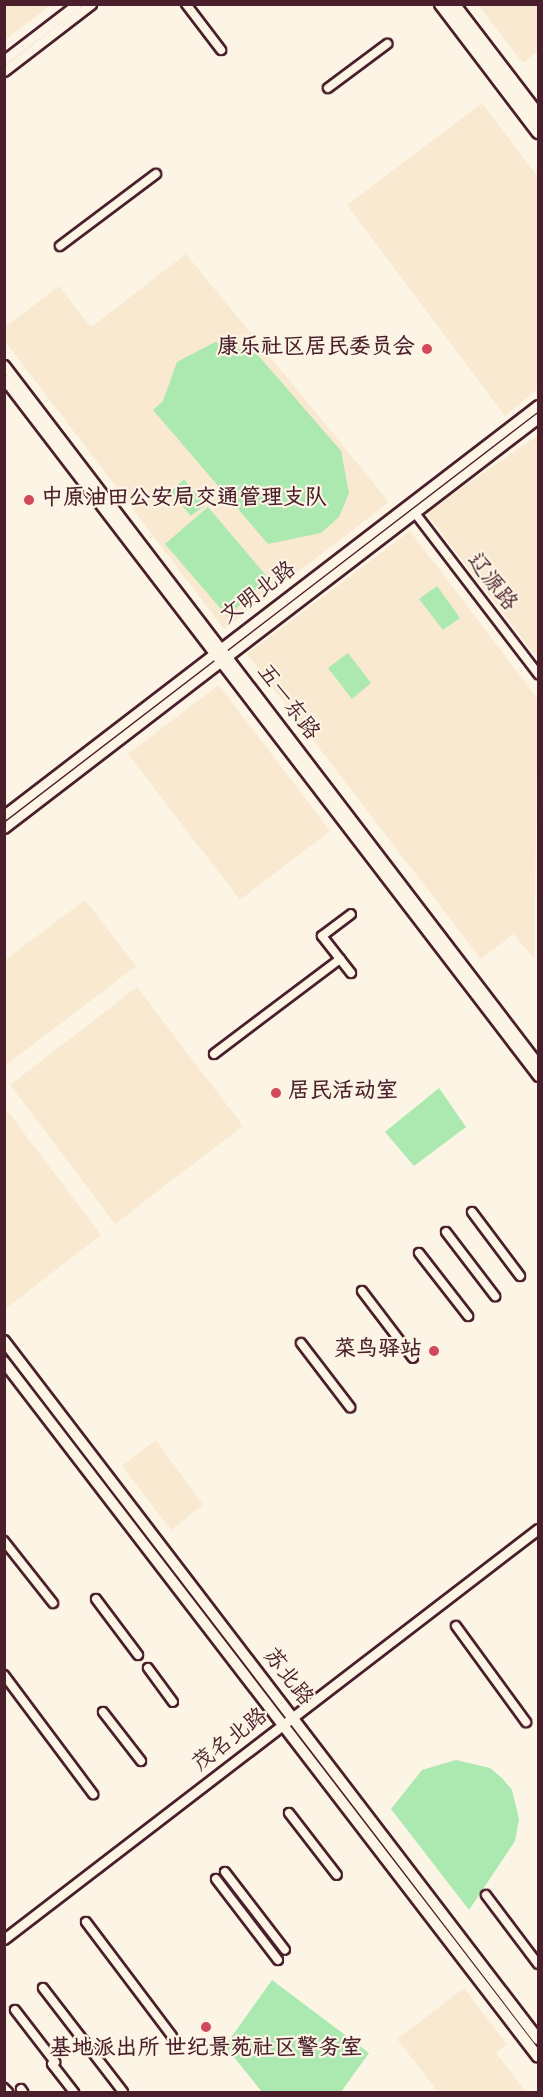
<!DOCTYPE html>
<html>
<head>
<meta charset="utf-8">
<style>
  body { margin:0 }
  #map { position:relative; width:543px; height:2097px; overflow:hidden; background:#fcf5e5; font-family:Dekko,"LXGW WenKai TC",sans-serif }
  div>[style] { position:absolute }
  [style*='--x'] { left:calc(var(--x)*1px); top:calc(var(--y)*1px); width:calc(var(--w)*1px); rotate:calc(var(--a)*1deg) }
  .built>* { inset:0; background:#f9e9d1 }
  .green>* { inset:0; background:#abe9b0 }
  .roads { filter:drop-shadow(2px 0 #4a1f2b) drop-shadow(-2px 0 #4a1f2b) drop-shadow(0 2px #4a1f2b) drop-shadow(0 -2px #4a1f2b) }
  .minor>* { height:8px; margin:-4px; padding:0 4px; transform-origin:4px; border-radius:4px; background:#fcf5e5 }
  .tertiary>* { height:9px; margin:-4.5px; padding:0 4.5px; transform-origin:4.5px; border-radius:4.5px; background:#fcf5e5 }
  .secondary>* { height:10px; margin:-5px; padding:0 5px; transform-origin:5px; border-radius:5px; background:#fcf5e5 }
  .primary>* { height:12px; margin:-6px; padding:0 6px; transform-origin:6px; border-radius:6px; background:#fcf5e5 }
  .dots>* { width:16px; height:16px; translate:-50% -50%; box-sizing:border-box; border:3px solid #fcf5e5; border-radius:50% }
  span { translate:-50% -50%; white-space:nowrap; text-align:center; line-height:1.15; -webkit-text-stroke:4.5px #fcf5e5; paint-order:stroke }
  .poi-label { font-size:22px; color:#4a1f2b; font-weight:700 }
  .right { translate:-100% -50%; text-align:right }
  .left { translate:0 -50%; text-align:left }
  .street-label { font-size:22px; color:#4a1f2b }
  .frame { position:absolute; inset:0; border:6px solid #4a1f2b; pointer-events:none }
</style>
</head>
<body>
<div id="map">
  <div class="built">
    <i style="clip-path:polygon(5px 4px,51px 4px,51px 5px,5px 40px)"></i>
    <i style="clip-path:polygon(478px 5px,538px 5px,538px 51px,523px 63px)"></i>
    <i style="clip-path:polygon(482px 103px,538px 177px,538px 389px,505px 416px,347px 205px)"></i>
    <i style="clip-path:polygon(186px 254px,389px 502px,224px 629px,5px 341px,5px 327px,59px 286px,91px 327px)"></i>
    <i style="clip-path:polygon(538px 435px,538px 659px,426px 513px)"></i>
    <i style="clip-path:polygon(410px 531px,538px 699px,534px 959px,514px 934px,481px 959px,247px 654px)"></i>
    <i style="clip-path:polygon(219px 685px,330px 831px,240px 900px,128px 754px)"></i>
    <i style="clip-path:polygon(85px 900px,136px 966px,5px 1066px,5px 960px)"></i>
    <i style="clip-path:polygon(137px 987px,243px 1126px,115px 1224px,10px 1085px)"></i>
    <i style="clip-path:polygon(5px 1108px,101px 1235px,5px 1309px)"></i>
    <i style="clip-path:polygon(156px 1440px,203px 1505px,171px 1530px,122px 1466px)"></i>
    <i style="clip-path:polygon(464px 1988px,507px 2044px,496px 2053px,526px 2092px,438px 2092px,397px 2039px)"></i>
  </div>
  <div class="green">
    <i style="clip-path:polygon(215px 342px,257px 354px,341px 451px,349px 493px,339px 517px,321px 533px,268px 544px,153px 410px,163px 401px,177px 362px)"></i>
    <i style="clip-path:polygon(184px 479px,205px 505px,191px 516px,170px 492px)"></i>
    <i style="clip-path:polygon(208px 507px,270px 580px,227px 616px,165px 544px)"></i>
    <i style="clip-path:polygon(437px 586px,460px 618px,443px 630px,419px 599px)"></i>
    <i style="clip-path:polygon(348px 653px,371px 683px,352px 699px,328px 668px)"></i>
    <i style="clip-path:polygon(439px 1088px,466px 1127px,414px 1166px,385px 1132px)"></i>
    <i style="clip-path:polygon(456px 1760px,490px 1768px,502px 1778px,512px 1790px,519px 1819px,515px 1841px,469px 1910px,391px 1809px,422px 1770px)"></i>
    <i style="clip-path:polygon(272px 1980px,369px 2053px,341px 2092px,262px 2092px,225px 2046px)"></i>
  </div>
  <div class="roads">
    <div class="minor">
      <i style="--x:186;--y:4;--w:58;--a:52.7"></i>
      <i style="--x:328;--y:88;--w:74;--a:-36.7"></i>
      <i style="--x:60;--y:246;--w:120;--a:-36.9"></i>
      <i style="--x:415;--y:513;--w:203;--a:52.6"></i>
      <i style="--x:351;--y:973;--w:47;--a:-128.1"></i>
      <i style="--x:322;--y:936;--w:36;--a:-37"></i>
      <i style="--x:214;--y:1054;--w:158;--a:-37"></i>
      <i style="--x:472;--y:1212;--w:80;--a:53.1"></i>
      <i style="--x:446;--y:1232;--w:81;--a:52.6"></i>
      <i style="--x:419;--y:1253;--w:80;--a:52.1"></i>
      <i style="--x:362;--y:1291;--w:84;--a:52.7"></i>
      <i style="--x:301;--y:1343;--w:81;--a:52.6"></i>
      <i style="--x:4;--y:1541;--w:79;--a:51.7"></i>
      <i style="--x:96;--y:1599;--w:70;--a:53.1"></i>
      <i style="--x:456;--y:1626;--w:119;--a:53.9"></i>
      <i style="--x:148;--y:1668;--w:42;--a:53.7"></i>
      <i style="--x:4;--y:1675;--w:149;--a:53.2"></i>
      <i style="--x:103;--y:1712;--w:62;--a:52.2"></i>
      <i style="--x:289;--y:1813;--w:78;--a:52.3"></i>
      <i style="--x:225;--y:1872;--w:98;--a:52.4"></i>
      <i style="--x:216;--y:1879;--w:102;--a:52.6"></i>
      <i style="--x:486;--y:1895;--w:86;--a:53"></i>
      <i style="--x:86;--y:1922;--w:143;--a:53"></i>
      <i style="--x:43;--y:1988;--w:131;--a:52.4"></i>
      <i style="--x:15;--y:2010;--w:66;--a:52.4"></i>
      <i style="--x:52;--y:2064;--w:36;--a:52"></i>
      <i style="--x:4;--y:2088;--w:6;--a:45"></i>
      <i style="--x:21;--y:2089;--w:4;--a:56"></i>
    </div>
    <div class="tertiary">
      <i style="--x:4;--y:60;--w:92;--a:-37.5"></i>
      <i style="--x:4;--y:71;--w:110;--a:-37.6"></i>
      <i style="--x:4;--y:365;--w:880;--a:52.62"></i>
      <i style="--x:4;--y:379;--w:878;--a:52.54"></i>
      <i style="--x:4;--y:815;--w:673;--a:-37.52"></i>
      <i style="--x:4;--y:828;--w:673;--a:-37.52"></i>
      <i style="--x:4;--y:1939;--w:673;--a:-37.52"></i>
    </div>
    <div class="secondary">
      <i style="--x:4;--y:1341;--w:879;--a:52.58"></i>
      <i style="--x:4;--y:1362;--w:876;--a:52.46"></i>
    </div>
    <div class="primary">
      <i style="--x:441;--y:4;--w:161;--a:52.8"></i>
      <i style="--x:453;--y:4;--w:140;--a:52.6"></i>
    </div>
  </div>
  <div class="dots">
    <i style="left:427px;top:349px;background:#d1495b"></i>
    <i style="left:29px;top:500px;background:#d1495b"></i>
    <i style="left:276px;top:1093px;background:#d1495b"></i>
    <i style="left:434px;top:1351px;background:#d1495b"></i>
    <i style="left:206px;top:2027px;background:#d1495b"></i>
  </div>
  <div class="poi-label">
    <span class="right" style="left:415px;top:349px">康乐社区居民委员会</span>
    <span class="left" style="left:41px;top:500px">中原油田公安局交通管理支队</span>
    <span class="left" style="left:288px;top:1093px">居民活动室</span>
    <span class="right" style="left:422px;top:1351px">菜鸟驿站</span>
    <span style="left:206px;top:2050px">基地派出所 世纪景苑社区警务室</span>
  </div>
  <div class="street-label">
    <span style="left:491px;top:583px;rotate:52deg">辽源路</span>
    <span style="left:259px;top:594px;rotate:-37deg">文明北路</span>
    <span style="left:287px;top:703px;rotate:53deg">五一东路</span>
    <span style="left:287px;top:1678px;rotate:52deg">苏北路</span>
    <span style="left:231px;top:1741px;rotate:-38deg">茂名北路</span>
  </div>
  <div class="frame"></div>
</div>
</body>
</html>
